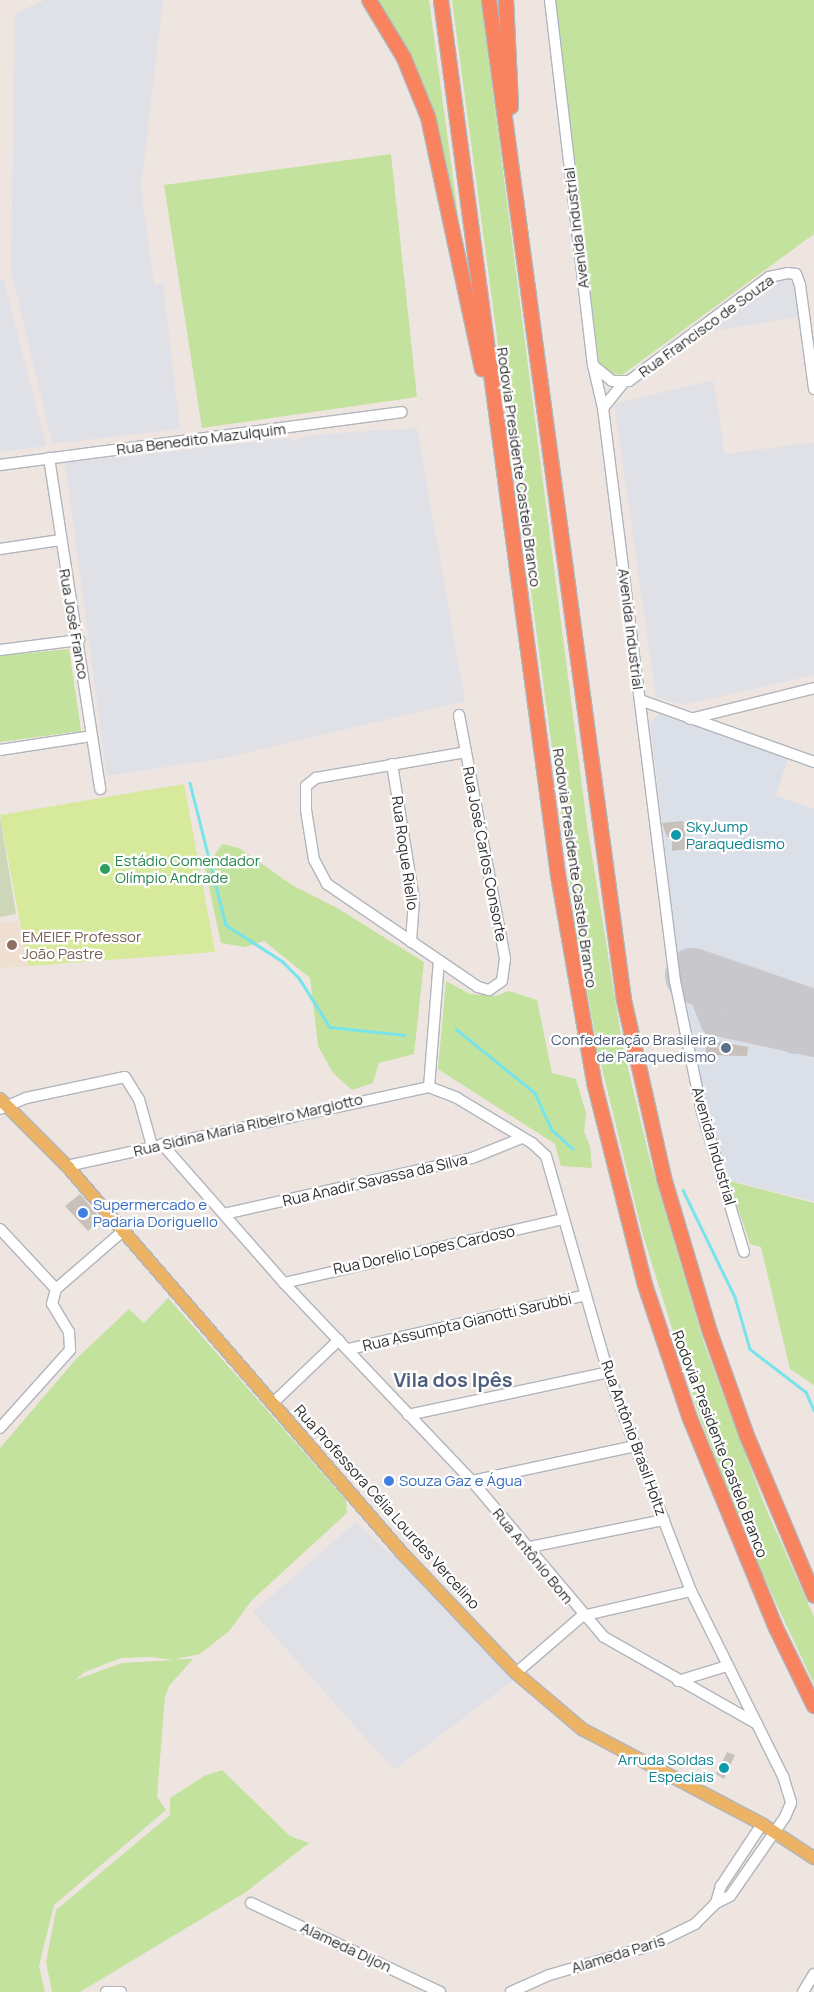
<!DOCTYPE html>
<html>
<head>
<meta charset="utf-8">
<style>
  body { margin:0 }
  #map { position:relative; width:814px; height:1992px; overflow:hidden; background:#eee5e0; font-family:Manrope,sans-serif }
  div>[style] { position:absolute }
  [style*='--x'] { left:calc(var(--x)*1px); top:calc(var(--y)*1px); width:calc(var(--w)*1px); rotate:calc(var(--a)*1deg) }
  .industrial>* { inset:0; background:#e0e0e7 }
  .education>* { inset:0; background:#eedfd0 }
  .airport>* { inset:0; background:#dbdfe7 }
  .green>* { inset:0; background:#c3e29e }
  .cemetery>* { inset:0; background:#cdd7b7 }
  .pitch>* { inset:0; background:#d7e99b }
  .stream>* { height:2.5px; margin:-1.25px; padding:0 1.25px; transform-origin:1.25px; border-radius:1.25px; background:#77e4ec }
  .taxiway>* { height:22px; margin:-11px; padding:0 11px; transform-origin:11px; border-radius:11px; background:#c8c7cb }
  .runway>* { height:55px; margin:-27.5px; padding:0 27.5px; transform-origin:27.5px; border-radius:27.5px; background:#c8c7cb }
  .building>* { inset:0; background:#c7c0bb }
  .roads { filter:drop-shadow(1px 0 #b0b5bd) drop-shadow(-1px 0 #b0b5bd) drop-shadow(0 1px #b0b5bd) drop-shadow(0 -1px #b0b5bd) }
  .minor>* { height:10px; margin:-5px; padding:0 5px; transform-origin:5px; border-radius:5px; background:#fff }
  .major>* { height:12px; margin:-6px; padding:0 6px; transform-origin:6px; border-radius:6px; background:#edb365 }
  .highway>* { height:14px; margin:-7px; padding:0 7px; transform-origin:7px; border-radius:7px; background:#fa835f }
  .dots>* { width:14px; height:14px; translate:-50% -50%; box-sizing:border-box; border:2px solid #fff; border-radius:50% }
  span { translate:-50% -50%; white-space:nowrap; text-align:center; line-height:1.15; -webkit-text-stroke:4.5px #fff; paint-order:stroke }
  .street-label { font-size:15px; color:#2d2d2d }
  .culture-label { font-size:15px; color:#0d838f }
  .left { translate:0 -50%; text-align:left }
  .right { translate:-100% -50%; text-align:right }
  .leisure-label { font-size:15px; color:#27864d }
  .education-label { font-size:15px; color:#785e54 }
  .service-label { font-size:15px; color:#4e5e75 }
  .shop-label { font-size:15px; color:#366cbe }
  .district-label { font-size:20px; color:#4e5f7d; font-weight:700 }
</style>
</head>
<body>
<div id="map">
  <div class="industrial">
    <i style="clip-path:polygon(45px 0,163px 0,141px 188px,154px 284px,163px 283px,180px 429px,52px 444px,11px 270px,15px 13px)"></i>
    <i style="clip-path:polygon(787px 278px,796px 283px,799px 317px,712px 331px,779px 279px)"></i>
    <i style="clip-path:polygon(4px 279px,46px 446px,0 452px,0 280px)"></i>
    <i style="clip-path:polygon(713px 380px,725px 454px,814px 442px,814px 675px,683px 705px,656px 697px,614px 404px)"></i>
    <i style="clip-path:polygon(417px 428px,465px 701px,224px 758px,107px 776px,65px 463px,290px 438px,293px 441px,307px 435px)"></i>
    <i style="clip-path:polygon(356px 1522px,388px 1553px,398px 1554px,516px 1678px,394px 1770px,253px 1612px)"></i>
  </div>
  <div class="education">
    <i style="clip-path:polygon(18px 921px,28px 966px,0 968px,0 923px)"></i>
  </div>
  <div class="airport">
    <i style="clip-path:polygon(659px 714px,788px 758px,776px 796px,814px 809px,814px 1201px,727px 1180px,704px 1099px,682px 991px,650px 722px)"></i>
  </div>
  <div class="green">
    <i style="clip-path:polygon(374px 0,429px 0,463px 253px,440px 154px)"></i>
    <i style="clip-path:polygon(452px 0,481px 0,587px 825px,623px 1048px,650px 1160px,704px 1343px,764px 1504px,814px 1617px,814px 1684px,748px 1543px,699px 1415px,642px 1232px,598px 1052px,576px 928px)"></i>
    <i style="clip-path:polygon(554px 0,814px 0,814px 234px,622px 375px,608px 373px,599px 362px)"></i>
    <i style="clip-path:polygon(391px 154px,417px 397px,202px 428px,164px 185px)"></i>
    <i style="clip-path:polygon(69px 649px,81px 731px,0 742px,0 656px)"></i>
    <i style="clip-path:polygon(222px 844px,239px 848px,292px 885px,337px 908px,424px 962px,414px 1054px,379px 1063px,373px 1083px,352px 1090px,333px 1073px,318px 1046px,310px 978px,264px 941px,245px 947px,221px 943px,205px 869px)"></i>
    <i style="clip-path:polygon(446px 981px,470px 994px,496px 996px,509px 991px,537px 1000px,552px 1073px,576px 1079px,586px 1113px,584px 1132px,590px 1146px,592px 1168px,561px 1166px,555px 1144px,438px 1069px)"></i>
    <i style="clip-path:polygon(729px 1181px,814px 1203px,814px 1385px,790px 1369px,761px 1247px,750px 1244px)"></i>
    <i style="clip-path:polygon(evenodd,168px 1298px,346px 1500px,347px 1513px,252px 1600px,229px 1631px,200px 1654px,175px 1659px,193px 1659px,169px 1686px,165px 1697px,157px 1797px,166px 1810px,54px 1905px,39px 1966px,45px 1992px,0 1992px,0 1448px,76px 1359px,129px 1309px,144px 1323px,168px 1298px,152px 1657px,173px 1660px,122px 1663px,75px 1680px,85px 1672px,121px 1658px,152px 1657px)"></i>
    <i style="clip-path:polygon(222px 1770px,290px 1836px,309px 1843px,246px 1892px,80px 1992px,52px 1992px,46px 1962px,56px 1910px,170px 1815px,170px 1798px,204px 1776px)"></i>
  </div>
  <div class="cemetery">
    <i style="clip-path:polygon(0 816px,16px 914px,0 917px)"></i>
  </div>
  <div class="pitch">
    <i style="clip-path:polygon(184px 784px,215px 952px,28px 966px,0 815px)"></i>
  </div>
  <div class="stream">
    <i style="--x:190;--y:783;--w:146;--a:75.8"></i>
    <i style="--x:226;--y:925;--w:67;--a:32.7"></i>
    <i style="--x:282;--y:961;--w:24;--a:45"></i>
    <i style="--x:299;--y:978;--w:58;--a:57.7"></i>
    <i style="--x:330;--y:1027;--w:75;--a:6.1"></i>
    <i style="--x:456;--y:1029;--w:102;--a:39"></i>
    <i style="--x:535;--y:1093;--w:41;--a:65.3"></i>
    <i style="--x:552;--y:1130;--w:28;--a:42"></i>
    <i style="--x:683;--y:1190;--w:119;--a:64.1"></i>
    <i style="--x:735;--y:1297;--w:54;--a:73.9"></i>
    <i style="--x:750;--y:1349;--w:71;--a:37.5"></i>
    <i style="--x:806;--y:1392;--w:20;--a:66"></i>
  </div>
  <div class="taxiway">
    <i style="--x:692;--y:975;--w:53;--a:67.8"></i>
    <i style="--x:712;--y:1024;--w:104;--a:12.2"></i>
    <i style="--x:767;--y:1001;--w:50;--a:57.3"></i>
  </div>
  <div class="runway">
    <i style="--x:692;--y:975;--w:129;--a:19"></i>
  </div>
  <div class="building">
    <i style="clip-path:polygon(683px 821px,687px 849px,672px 851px,672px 837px,667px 837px,662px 823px)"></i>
    <i style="clip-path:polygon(706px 1039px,748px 1047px,747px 1056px,706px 1055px)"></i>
    <i style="clip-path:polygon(80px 1194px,102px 1220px,88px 1231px,65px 1206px)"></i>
    <i style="clip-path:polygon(727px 1752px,735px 1755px,724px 1779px,716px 1774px)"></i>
  </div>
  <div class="roads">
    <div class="minor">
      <i style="--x:550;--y:0;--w:368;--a:83.3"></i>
      <i style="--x:593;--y:365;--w:44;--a:76.9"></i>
      <i style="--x:603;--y:408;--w:578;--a:82.84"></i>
      <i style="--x:675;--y:981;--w:134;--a:78.4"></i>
      <i style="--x:702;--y:1112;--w:146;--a:73.3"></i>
      <i style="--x:595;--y:367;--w:22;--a:39"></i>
      <i style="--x:612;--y:381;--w:17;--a:0"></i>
      <i style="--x:629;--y:381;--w:174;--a:-36.6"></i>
      <i style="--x:769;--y:277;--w:19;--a:-12"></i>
      <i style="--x:788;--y:273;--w:8;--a:7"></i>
      <i style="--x:796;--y:274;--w:12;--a:70"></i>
      <i style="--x:800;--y:285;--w:105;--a:82.3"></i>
      <i style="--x:603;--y:408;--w:32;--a:-51"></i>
      <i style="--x:49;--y:458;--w:335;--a:81.2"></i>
      <i style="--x:0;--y:465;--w:405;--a:-7.5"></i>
      <i style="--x:0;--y:549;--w:61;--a:-8.5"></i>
      <i style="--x:0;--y:650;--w:80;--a:-7.2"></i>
      <i style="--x:640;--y:700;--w:185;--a:19.6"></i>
      <i style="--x:459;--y:715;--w:248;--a:79.3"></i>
      <i style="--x:505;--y:959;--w:22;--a:98"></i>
      <i style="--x:502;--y:981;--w:16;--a:145"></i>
      <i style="--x:489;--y:990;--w:11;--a:-165"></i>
      <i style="--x:478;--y:987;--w:183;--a:-145.7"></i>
      <i style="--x:327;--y:884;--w:27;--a:-118"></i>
      <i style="--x:314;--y:860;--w:51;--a:-99.1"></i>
      <i style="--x:306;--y:810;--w:24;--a:-90"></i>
      <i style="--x:306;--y:786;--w:13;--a:-39"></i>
      <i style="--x:316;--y:778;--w:152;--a:-9.8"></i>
      <i style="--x:690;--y:719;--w:128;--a:-14"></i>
      <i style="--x:0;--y:750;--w:92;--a:-8.7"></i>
      <i style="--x:392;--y:764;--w:138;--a:80.8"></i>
      <i style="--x:414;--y:900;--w:42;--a:94.1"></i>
      <i style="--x:429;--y:1087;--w:126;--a:-85.5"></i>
      <i style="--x:0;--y:1109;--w:28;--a:-23"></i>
      <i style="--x:26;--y:1098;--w:101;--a:-12"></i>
      <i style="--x:125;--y:1077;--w:26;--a:58"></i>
      <i style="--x:139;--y:1099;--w:49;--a:74.5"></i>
      <i style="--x:162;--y:1144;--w:185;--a:48.7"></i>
      <i style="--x:284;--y:1283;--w:273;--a:46.5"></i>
      <i style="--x:472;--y:1481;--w:204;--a:49.8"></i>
      <i style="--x:604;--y:1637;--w:176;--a:29.6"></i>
      <i style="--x:67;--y:1166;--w:371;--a:-12.3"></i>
      <i style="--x:429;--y:1087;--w:30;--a:21"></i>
      <i style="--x:457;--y:1098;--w:87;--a:31"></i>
      <i style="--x:532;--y:1143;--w:19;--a:43"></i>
      <i style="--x:546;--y:1156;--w:225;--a:74"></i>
      <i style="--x:608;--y:1372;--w:79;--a:70"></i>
      <i style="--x:635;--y:1446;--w:155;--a:68.9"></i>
      <i style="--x:691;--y:1591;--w:207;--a:63.6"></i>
      <i style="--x:783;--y:1776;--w:28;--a:73"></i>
      <i style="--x:791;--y:1803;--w:15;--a:113"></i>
      <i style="--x:785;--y:1817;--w:96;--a:124.8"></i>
      <i style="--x:730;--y:1896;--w:16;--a:153"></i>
      <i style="--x:716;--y:1903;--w:30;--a:135"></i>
      <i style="--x:695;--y:1924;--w:50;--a:153.9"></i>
      <i style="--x:650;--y:1946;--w:105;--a:164"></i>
      <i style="--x:549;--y:1975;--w:42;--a:155.9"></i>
      <i style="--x:224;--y:1214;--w:254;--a:-12.7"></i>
      <i style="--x:472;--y:1158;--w:54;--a:-21.8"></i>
      <i style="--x:0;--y:1229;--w:82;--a:47"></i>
      <i style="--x:284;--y:1283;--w:287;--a:-12.9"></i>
      <i style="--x:349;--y:1349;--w:243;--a:-12.8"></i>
      <i style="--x:273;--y:1403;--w:91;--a:-43.7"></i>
      <i style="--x:408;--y:1415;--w:205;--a:-12.1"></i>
      <i style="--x:0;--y:1428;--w:105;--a:-48.1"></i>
      <i style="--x:70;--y:1350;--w:18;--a:-93"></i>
      <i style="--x:69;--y:1332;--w:33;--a:-121"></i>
      <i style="--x:52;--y:1304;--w:16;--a:-75"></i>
      <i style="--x:56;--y:1289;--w:89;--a:-40.9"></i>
      <i style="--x:472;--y:1481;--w:167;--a:-12.1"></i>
      <i style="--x:525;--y:1548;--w:142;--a:-11.4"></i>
      <i style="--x:516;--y:1673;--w:87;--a:-40.8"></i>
      <i style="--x:582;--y:1616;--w:112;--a:-12.9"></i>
      <i style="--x:678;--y:1681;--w:51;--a:-17"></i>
      <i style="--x:251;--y:1903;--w:209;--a:25.2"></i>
      <i style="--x:716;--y:1903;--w:18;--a:-74"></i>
      <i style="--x:721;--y:1886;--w:74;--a:-56.5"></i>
      <i style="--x:106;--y:1992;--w:15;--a:0"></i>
      <i style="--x:803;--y:1992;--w:21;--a:-59"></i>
    </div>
    <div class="major">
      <i style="--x:0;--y:1099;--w:95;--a:45"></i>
      <i style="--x:67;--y:1166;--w:513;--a:49.11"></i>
      <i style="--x:403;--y:1554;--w:164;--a:46.5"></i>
      <i style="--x:516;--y:1673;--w:87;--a:40.3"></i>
      <i style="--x:582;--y:1729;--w:204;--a:27.8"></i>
      <i style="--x:762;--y:1824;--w:62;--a:33.2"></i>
    </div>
    <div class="highway">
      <i style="--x:369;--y:0;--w:68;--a:58.9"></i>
      <i style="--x:404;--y:58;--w:64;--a:67.9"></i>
      <i style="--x:428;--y:117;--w:258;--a:77.9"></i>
      <i style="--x:441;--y:0;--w:883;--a:82.38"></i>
      <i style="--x:558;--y:875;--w:214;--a:80.1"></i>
      <i style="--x:595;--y:1086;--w:205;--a:75.9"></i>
      <i style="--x:645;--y:1285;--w:138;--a:71.4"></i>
      <i style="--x:689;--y:1416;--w:229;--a:67.7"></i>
      <i style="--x:776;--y:1628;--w:87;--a:64"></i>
      <i style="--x:489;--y:0;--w:1009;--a:82.31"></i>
      <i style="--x:624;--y:1000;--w:182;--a:77.3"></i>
      <i style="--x:664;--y:1178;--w:161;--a:73.4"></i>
      <i style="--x:710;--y:1332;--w:110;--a:70.4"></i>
      <i style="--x:747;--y:1436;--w:173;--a:67.2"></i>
      <i style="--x:506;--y:0;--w:107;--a:87.3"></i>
    </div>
  </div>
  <div class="dots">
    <i style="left:676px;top:835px;background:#0f9aa8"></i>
    <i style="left:105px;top:869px;background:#2e9e5b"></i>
    <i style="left:12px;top:945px;background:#8d6e63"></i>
    <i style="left:726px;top:1048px;background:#5c6f8a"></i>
    <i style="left:83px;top:1213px;background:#3f7fe0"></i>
    <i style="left:389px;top:1481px;background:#3f7fe0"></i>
    <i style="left:724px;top:1768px;background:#0f9aa8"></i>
  </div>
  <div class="street-label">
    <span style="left:576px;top:228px;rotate:-97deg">Avenida Industrial</span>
    <span style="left:706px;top:326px;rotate:-36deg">Rua Francisco de Souza</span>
    <span style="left:201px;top:439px;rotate:-7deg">Rua Benedito Mazulquim</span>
    <span style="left:519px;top:467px;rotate:82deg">Rodovia Presidente Castelo Branco</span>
    <span style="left:74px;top:624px;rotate:80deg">Rua José Franco</span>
    <span style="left:631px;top:629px;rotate:83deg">Avenida Industrial</span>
    <span style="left:405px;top:853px;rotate:82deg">Rua Roque Riello</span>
    <span style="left:485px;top:854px;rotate:79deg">Rua José Carlos Consorte</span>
    <span style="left:575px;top:868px;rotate:82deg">Rodovia Presidente Castelo Branco</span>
    <span style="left:248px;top:1125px;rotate:-13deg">Rua Sidina Maria Ribeiro Margiotto</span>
    <span style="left:714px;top:1146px;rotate:74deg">Avenida Industrial</span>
    <span style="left:375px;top:1180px;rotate:-13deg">Rua Anadir Savassa da Silva</span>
    <span style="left:424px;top:1250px;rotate:-12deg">Rua Dorelio Lopes Cardoso</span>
    <span style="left:467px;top:1322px;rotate:-13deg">Rua Assumpta Gianotti Sarubbi</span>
    <span style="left:634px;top:1438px;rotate:70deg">Rua Antônio Brasil Holtz</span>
    <span style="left:720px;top:1444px;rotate:69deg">Rodovia Presidente Castelo Branco</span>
    <span style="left:387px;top:1507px;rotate:48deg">Rua Professora Célia Lourdes Vercelino</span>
    <span style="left:533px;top:1556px;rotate:51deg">Rua Antônio Bom</span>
    <span style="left:346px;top:1947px;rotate:25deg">Alameda Dijon</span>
    <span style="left:618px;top:1954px;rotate:-17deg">Alameda Paris</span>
  </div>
  <div class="culture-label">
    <span class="left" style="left:686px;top:835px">SkyJump<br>Paraquedismo</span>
    <span class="right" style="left:714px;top:1768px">Arruda Soldas<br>Especiais</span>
  </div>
  <div class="leisure-label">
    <span class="left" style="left:115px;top:869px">Estádio Comendador<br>Olímpio Andrade</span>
  </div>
  <div class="education-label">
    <span class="left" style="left:22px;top:945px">EMEIEF Professor<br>João Pastre</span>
  </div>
  <div class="service-label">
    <span class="right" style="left:716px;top:1048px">Confederação Brasileira<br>de Paraquedismo</span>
  </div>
  <div class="shop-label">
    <span class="left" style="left:93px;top:1213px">Supermercado e<br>Padaria Doriguello</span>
    <span class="left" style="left:399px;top:1481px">Souza Gaz e Água</span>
  </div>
  <div class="district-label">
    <span style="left:453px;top:1379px">Vila dos Ipês</span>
  </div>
</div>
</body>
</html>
